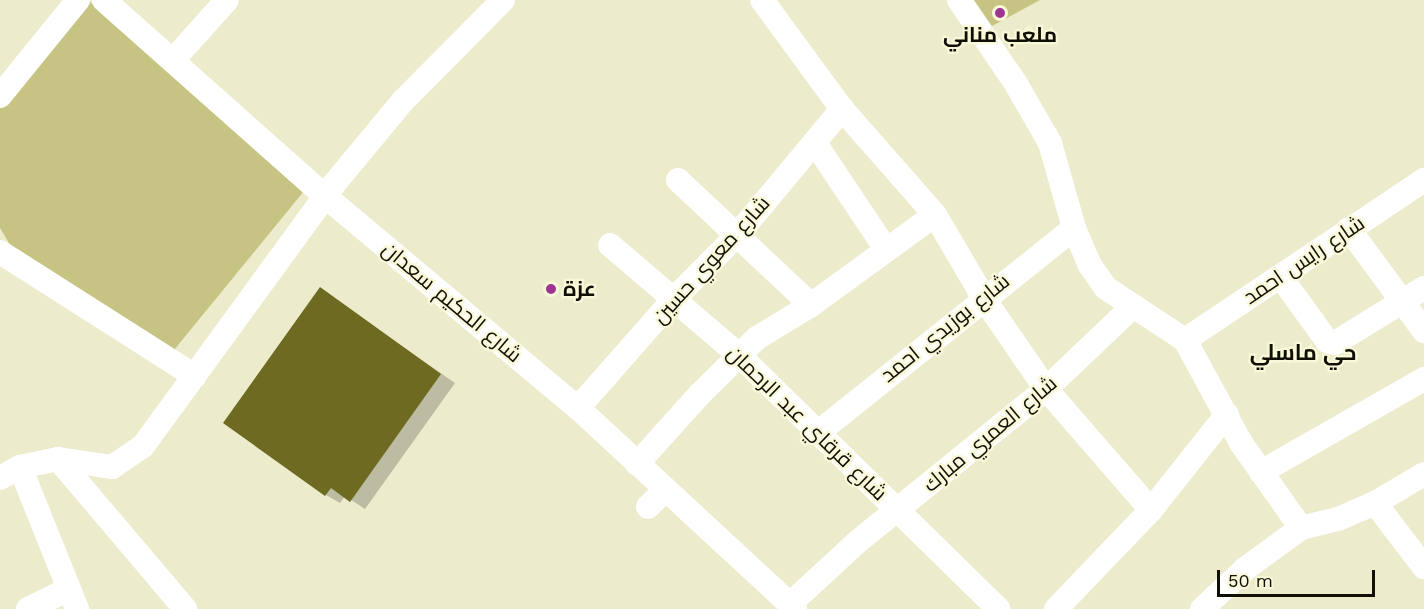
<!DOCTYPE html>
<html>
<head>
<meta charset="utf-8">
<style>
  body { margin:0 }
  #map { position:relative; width:1424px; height:609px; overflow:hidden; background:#ecebcb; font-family:"Work Sans",Cairo,sans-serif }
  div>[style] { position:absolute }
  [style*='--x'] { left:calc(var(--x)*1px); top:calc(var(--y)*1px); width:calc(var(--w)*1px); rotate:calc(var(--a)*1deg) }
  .green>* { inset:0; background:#c7c382 }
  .shadow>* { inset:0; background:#0003 }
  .building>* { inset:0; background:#6f6a22 }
  .minor>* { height:24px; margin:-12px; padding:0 12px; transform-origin:12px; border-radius:12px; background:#fff }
  .dots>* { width:16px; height:16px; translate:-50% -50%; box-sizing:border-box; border:3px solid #f9f8d8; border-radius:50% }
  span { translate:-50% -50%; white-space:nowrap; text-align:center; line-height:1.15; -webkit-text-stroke:4.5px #f9f8d8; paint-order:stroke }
  .poi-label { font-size:21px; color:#0f0f05; font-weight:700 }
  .left { translate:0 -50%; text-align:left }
  .street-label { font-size:21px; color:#0f0f05 }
  .neighbourhood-label { font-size:22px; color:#0f0f05; font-weight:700 }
  .scale { position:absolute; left:1217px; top:570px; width:158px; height:27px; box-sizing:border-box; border:3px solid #0f0f05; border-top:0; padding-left:8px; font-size:18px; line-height:21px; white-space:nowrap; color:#0f0f05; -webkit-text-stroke:4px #f9f8d8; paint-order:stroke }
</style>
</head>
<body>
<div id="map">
  <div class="green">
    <i style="clip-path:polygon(974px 0,1040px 0,992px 26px)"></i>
    <i style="clip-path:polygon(89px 1px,304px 191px,174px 350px,12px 248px,0 228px,0 108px)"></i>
  </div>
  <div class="shadow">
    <i style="clip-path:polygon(320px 289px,455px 383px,365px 509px,345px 496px,340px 503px,326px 495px)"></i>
  </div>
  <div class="building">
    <i style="clip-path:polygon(320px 287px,441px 374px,350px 502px,331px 488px,325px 496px,223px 423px)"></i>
  </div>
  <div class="minor">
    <i style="--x:104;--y:0;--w:295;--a:41.6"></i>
    <i style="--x:325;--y:196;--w:330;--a:40"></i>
    <i style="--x:578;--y:408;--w:296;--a:42.8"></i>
    <i style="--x:762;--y:0;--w:135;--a:53.7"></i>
    <i style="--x:842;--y:109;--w:141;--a:48.7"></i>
    <i style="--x:935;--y:215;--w:99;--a:59.5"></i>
    <i style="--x:985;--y:300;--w:108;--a:55.6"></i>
    <i style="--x:1046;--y:389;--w:160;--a:49"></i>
    <i style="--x:959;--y:0;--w:102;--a:55.8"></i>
    <i style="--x:1016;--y:84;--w:68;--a:60"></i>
    <i style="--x:1050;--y:143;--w:88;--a:74.2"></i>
    <i style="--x:1074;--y:228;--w:39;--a:67"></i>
    <i style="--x:1089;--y:264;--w:29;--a:55"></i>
    <i style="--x:1106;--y:288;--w:95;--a:33.4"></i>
    <i style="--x:1185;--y:340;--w:117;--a:61.5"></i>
    <i style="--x:1241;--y:443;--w:104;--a:54.8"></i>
    <i style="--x:174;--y:59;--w:79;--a:-48.1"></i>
    <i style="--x:0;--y:96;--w:124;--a:-50.9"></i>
    <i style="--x:815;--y:143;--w:128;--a:56.2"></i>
    <i style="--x:678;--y:180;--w:183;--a:43.2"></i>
    <i style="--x:1349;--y:229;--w:127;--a:53.7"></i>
    <i style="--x:610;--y:245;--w:170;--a:40.5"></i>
    <i style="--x:739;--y:355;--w:363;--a:44.4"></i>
    <i style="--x:0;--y:252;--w:231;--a:32.5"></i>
    <i style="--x:1280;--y:276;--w:80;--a:54.1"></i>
    <i style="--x:1327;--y:341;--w:8;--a:14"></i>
    <i style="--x:1335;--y:343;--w:105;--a:-31.7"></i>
    <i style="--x:1185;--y:340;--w:288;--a:-33.8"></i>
    <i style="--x:578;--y:408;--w:142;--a:-48.7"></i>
    <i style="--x:672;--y:301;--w:94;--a:-45.4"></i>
    <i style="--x:738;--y:234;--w:163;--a:-50.2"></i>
    <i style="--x:820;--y:431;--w:325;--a:-38.6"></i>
    <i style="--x:58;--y:459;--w:197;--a:49.7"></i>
    <i style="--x:637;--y:464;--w:94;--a:-48"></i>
    <i style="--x:700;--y:394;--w:80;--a:-44.5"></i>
    <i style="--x:757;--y:338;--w:63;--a:-31.4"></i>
    <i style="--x:811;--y:305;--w:153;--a:-36"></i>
    <i style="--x:20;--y:467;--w:153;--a:68.1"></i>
    <i style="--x:1261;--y:472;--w:188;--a:-29.7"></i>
    <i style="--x:0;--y:478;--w:23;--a:-29"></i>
    <i style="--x:20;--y:467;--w:39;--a:-12"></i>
    <i style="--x:58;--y:459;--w:55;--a:8.4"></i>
    <i style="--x:112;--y:467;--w:37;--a:-34"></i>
    <i style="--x:143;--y:446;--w:324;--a:-53.9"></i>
    <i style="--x:334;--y:184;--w:108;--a:-50.3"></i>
    <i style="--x:403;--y:101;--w:142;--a:-45.3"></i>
    <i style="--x:1375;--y:503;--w:81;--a:52.6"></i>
    <i style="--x:648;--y:507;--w:24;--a:-45"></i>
    <i style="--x:790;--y:604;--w:90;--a:-42.7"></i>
    <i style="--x:856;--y:543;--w:245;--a:-39"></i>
    <i style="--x:1046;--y:389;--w:119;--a:-43.6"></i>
    <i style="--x:28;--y:609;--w:43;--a:-26"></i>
    <i style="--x:1056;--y:609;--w:137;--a:-46.2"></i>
    <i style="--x:1151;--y:510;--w:122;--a:-51.6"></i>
    <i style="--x:1202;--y:609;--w:59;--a:-42.9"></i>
    <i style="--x:1245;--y:569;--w:69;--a:-36.2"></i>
    <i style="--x:1301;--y:528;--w:38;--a:-14"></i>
    <i style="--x:1338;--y:519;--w:40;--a:-23.4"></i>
    <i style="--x:1375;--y:503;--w:57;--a:-30.6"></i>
  </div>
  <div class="dots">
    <i style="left:1000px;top:13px;background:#9f3494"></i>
    <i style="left:551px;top:289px;background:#9f3494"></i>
  </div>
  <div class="poi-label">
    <span style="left:1000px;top:35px">ملعب مناني</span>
    <span class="left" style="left:563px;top:289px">عزة</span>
  </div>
  <div class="street-label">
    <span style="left:711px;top:260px;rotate:-48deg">شارع معوي حسين</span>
    <span style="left:1304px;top:260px;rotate:-34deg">شارع رايس احمد</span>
    <span style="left:452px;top:302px;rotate:40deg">شارع الحكيم سعدان</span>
    <span style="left:945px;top:328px;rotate:-39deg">شارع بوزيدي احمد</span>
    <span style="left:807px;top:423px;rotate:44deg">شارع قرقاي عبد الرحمان</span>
    <span style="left:990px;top:434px;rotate:-40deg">شارع العمري مبارك</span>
  </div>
  <div class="neighbourhood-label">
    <span style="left:1303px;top:353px">حي ماسلي</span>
  </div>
  <div class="scale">50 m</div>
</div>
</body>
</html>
